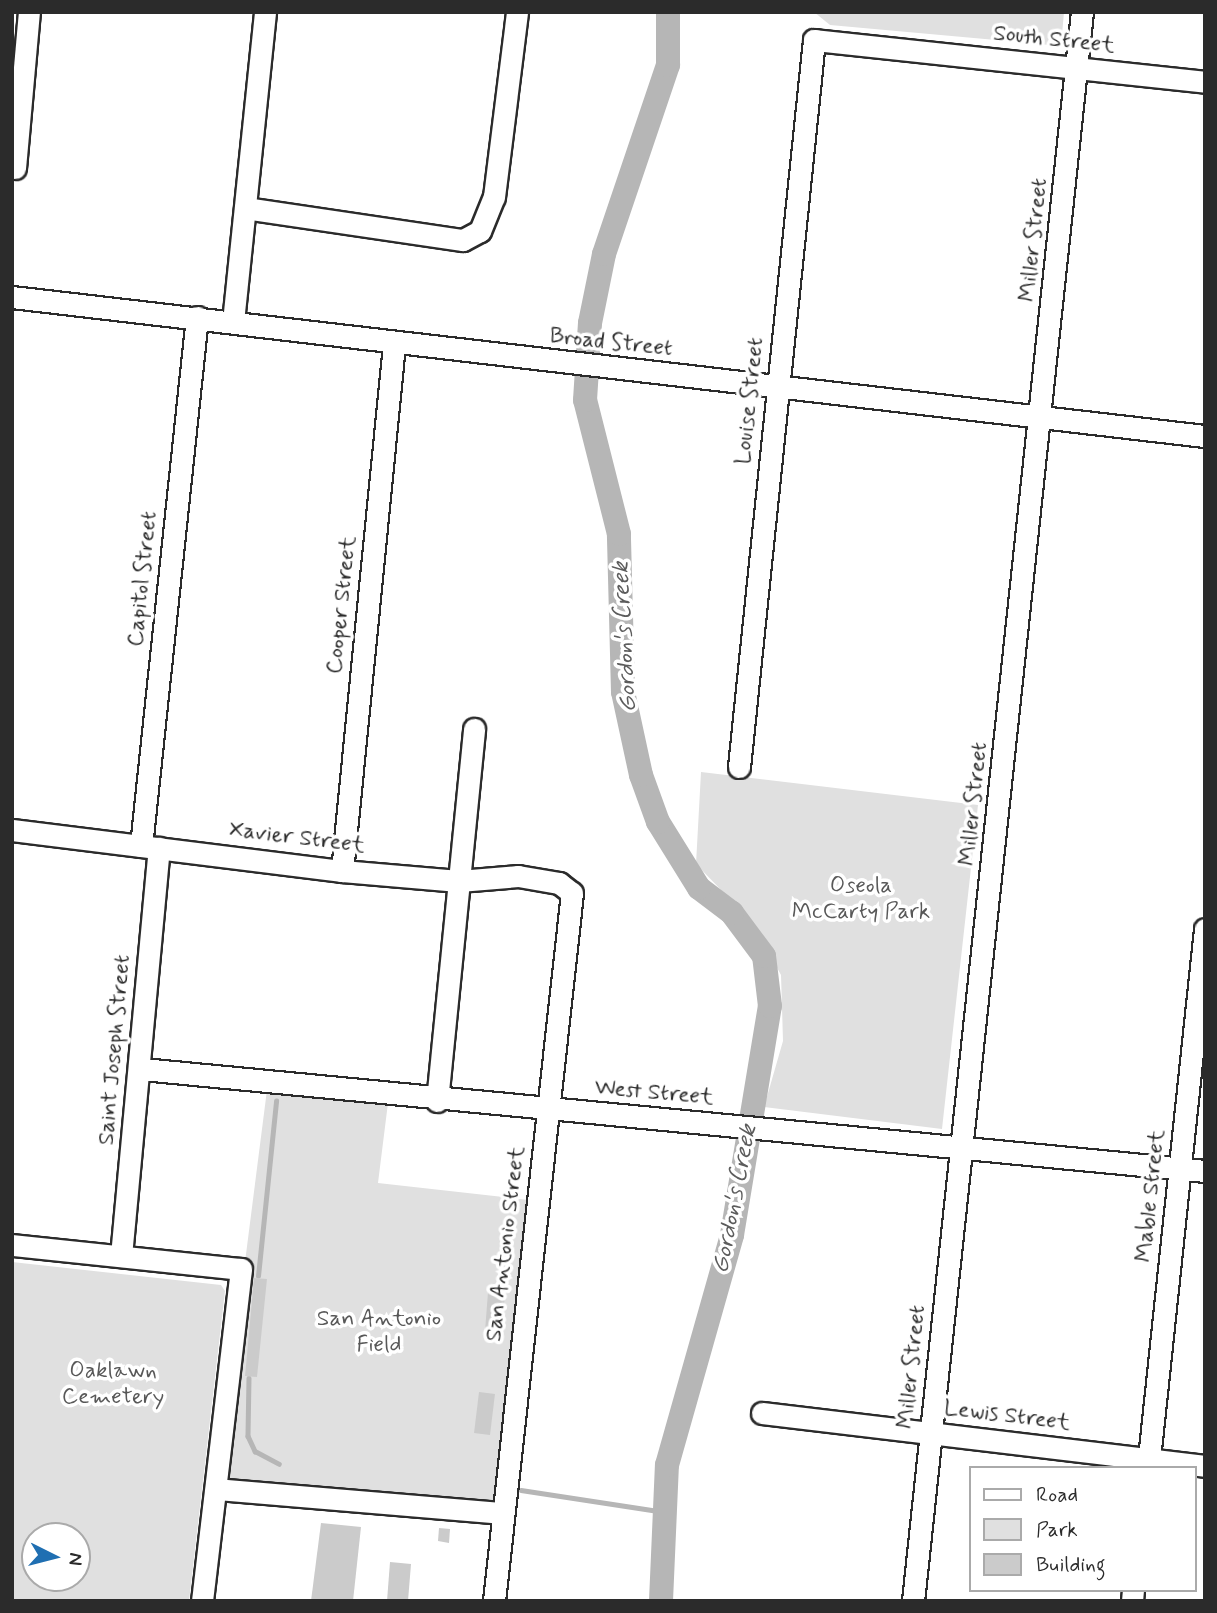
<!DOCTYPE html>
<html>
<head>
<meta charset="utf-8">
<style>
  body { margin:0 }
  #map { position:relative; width:1217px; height:1613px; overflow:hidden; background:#fff; font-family:Mynerve,sans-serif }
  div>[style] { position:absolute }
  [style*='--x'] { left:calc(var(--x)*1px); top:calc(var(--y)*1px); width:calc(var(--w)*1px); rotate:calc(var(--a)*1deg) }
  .green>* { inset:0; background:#e0e0e0 }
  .stream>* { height:4.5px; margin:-2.25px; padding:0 2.25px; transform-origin:2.25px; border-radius:2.25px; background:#b6b6b6 }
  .river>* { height:24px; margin:-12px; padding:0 12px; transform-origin:12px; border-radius:12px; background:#b6b6b6 }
  .building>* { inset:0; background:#cbcbcb }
  .roads { filter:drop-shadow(2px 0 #2b2b2b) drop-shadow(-2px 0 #2b2b2b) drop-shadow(0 2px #2b2b2b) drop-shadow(0 -2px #2b2b2b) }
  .minor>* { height:21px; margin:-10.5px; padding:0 10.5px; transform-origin:10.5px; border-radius:10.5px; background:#fff }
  span { translate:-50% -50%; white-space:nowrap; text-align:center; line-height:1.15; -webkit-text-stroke:7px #fff; paint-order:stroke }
  .street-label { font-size:23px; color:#2b2b2b }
  .park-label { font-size:23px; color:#585858 }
  .water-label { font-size:24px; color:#5c5c5c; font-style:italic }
  .frame { position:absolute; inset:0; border:14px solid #2b2b2b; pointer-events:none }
  .legend { position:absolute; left:969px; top:1466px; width:228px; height:126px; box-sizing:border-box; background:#fff; border:2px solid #aaa; margin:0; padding:9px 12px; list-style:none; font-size:21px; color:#2b2b2b }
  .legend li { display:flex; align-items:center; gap:14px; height:35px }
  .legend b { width:35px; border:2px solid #aaa }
  .north { position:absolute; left:21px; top:1522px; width:70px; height:70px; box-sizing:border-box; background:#fff; border:2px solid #aaa; border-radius:50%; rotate:96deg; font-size:19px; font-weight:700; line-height:28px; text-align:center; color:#2b2b2b }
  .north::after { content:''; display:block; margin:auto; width:24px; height:32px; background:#1f6fb2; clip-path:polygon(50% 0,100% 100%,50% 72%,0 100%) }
</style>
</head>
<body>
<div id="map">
  <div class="green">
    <i style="clip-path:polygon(814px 12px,1064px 12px,1061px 46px,830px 25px)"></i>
    <i style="clip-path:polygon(701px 772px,978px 805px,942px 1129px,764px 1107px,783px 1041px,781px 975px,752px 922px,696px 864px)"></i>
    <i style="clip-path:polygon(268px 1082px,389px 1095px,378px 1183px,538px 1201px,502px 1513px,216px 1489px)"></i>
    <i style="clip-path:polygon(evenodd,12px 1262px,221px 1285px,225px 1291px,189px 1601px,12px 1601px,12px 1262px,77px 1536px,77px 1578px,35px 1578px,35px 1536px,77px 1536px)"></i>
  </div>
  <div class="stream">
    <i style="--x:258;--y:1276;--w:176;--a:-84.1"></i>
    <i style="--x:249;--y:1378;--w:58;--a:91"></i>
    <i style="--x:248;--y:1436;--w:17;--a:65"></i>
    <i style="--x:255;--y:1451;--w:27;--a:28"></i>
    <i style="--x:521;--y:1490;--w:145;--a:8.7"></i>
  </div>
  <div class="river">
    <i style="--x:661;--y:1601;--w:136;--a:-87.5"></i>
    <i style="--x:667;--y:1465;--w:239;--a:-74.2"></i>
    <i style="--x:732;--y:1235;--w:232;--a:-80.6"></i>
    <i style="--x:770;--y:1006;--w:50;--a:-96.8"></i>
    <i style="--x:764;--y:956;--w:54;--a:-126.7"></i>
    <i style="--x:732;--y:913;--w:41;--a:-142.9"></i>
    <i style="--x:699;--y:888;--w:78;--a:-121.8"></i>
    <i style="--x:658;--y:822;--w:50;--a:-109.9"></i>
    <i style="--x:641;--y:775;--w:85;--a:-102.2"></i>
    <i style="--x:623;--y:692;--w:158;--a:-91.5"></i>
    <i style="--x:619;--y:534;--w:138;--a:-104.2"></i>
    <i style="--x:585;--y:400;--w:77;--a:-86.3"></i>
    <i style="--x:590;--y:323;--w:70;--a:-78.5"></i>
    <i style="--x:604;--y:254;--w:200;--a:-71.3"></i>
    <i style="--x:668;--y:65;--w:53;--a:-90"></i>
  </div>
  <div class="building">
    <i style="clip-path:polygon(254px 1278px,267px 1279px,257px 1377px,245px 1376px)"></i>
    <i style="clip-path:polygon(488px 1292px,505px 1293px,502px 1332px,485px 1331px)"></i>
    <i style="clip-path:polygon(479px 1392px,495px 1394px,490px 1435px,474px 1433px)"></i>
    <i style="clip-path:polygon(321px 1523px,361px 1527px,353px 1601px,311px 1601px)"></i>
    <i style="clip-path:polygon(439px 1528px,450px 1529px,449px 1543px,438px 1541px)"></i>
    <i style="clip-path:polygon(390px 1562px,411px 1564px,408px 1601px,387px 1601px)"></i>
  </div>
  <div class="roads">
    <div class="minor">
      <i style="--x:15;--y:168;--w:157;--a:-84.9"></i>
      <i style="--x:245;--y:208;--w:220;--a:8.4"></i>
      <i style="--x:463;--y:240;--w:19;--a:-28"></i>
      <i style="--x:480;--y:231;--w:37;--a:-68"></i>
      <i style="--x:494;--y:197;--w:186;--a:-82.9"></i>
      <i style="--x:12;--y:297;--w:1201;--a:6.65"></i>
      <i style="--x:233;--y:322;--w:312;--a:-84.1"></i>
      <i style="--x:739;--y:767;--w:731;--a:-84.11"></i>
      <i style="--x:814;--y:40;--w:393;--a:6.1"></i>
      <i style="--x:12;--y:830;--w:333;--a:7.1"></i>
      <i style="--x:342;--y:871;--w:117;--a:4.9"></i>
      <i style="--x:459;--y:881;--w:59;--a:-4.8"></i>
      <i style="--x:518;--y:876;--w:42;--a:9.7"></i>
      <i style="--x:559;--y:883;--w:16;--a:38"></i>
      <i style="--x:572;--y:893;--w:712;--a:96.29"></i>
      <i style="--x:141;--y:846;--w:532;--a:-83.96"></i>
      <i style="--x:342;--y:871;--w:530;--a:-84.36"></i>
      <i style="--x:142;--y:1069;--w:1068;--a:5.48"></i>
      <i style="--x:437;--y:1101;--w:374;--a:-84.3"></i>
      <i style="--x:12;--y:1245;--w:230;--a:6"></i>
      <i style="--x:241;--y:1269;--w:334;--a:96.7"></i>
      <i style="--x:121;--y:1256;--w:410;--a:-84.7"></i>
      <i style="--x:762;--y:1413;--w:446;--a:6.8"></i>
      <i style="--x:1148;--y:1468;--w:542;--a:-83.96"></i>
      <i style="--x:216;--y:1489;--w:287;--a:4.8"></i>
      <i style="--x:913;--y:1601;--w:1598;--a:-83.93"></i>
      <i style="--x:1132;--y:1601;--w:11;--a:-85"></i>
    </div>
  </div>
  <div class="street-label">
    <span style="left:1054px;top:40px;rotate:6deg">South Street</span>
    <span style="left:1034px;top:240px;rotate:-84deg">Miller Street</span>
    <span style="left:611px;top:343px;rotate:6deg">Broad Street</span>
    <span style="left:750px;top:401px;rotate:-84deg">Louise Street</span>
    <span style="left:143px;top:579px;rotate:-84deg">Capitol Street</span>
    <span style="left:342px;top:605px;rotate:-84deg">Cooper Street</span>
    <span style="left:974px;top:804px;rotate:-84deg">Miller Street</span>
    <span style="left:297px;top:838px;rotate:7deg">Xavier Street</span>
    <span style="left:115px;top:1050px;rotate:-85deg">Saint Joseph Street</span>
    <span style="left:654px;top:1093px;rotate:5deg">West Street</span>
    <span style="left:1151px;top:1196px;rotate:-84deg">Mable Street</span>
    <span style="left:506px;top:1244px;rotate:-83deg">San Antonio Street</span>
    <span style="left:912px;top:1367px;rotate:-84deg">Miller Street</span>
    <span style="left:1007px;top:1416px;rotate:7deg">Lewis Street</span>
  </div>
  <div class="park-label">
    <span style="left:861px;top:899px">Oseola<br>McCarty Park</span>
    <span style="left:379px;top:1332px">San Antonio<br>Field</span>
    <span style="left:113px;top:1384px">Oaklawn<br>Cemetery</span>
  </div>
  <div class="water-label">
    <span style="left:625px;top:637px;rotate:-93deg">Gordon's Creek</span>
    <span style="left:735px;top:1199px;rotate:-79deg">Gordon's Creek</span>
  </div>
  <div class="frame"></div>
  <ul class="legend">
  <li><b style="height:9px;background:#fff"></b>Road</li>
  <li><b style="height:19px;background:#e0e0e0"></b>Park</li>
  <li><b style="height:19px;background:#cbcbcb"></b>Building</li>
  </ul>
  <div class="north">N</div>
</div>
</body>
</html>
